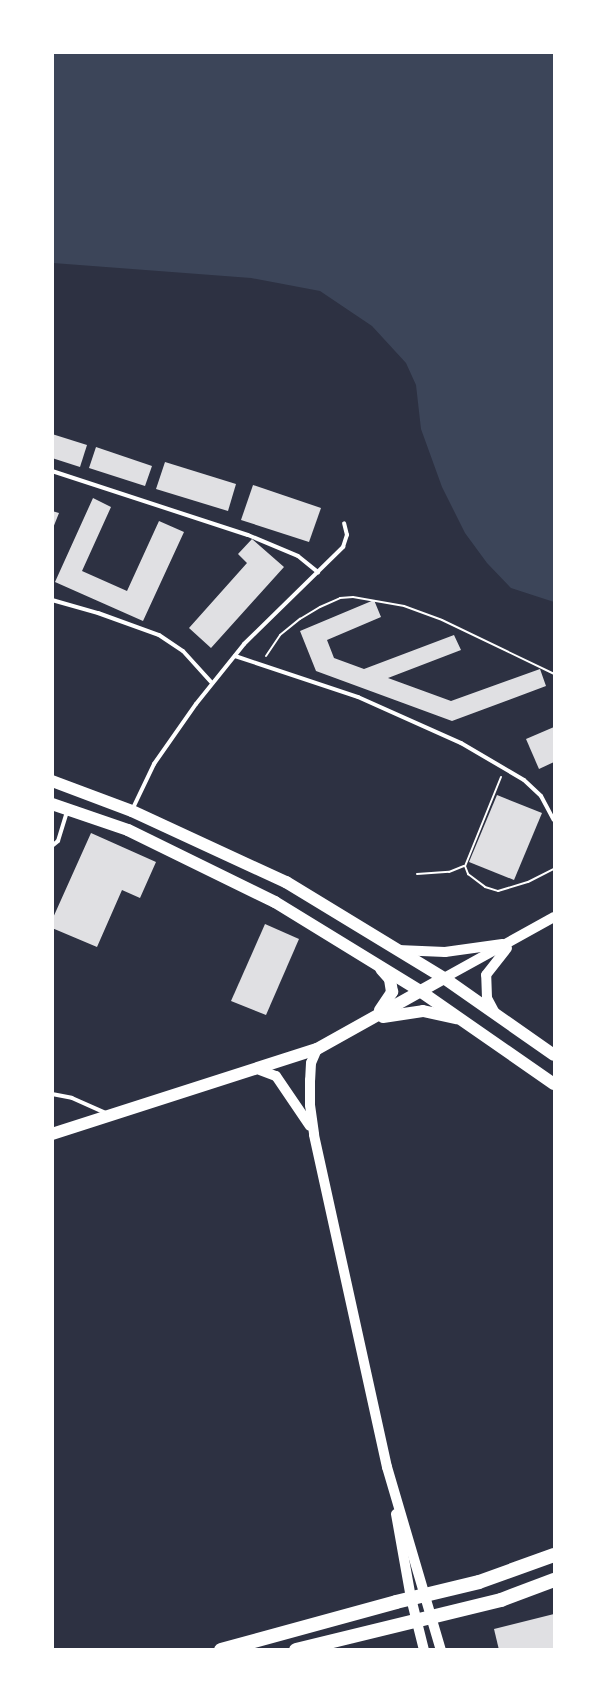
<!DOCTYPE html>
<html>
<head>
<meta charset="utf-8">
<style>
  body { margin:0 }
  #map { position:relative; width:607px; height:1702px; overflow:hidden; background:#2d3142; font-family:"Asap Condensed",sans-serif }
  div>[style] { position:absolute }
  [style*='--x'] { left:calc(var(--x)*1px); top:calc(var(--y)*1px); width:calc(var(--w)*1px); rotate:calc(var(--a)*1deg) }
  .green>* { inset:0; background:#3c4559 }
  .building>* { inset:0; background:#e0e0e3 }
  .path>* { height:2px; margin:-1px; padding:0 1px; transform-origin:1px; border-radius:1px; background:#fff }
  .service>* { height:4px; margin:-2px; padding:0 2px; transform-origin:2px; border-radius:2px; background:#fff }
  .tertiary>* { height:10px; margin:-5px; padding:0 5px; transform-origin:5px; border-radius:5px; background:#fff }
  .secondary>* { height:12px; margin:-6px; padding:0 6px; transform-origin:6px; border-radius:6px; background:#fff }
  .primary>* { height:12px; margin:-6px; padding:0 6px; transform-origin:6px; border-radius:6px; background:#fff }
  .trunk>* { height:14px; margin:-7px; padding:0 7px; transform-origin:7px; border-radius:7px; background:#fff }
  span { translate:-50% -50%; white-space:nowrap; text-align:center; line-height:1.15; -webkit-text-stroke:4.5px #fff; paint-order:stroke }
  .frame { position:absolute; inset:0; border:54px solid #fff; pointer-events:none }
</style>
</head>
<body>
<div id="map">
  <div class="green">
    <i style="clip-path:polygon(52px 53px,554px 53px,554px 602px,511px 588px,487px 563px,465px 533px,442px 487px,421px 429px,416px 385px,406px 363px,372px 326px,320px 291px,251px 278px,53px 263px)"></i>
  </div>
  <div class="building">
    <i style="clip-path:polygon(52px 434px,87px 445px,80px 467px,52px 458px)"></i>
    <i style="clip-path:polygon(96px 447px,152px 466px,145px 486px,89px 468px)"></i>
    <i style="clip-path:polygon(165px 462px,236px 484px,228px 511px,156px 489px)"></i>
    <i style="clip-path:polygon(253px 485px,321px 508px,309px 542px,241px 520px)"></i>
    <i style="clip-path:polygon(93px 498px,111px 507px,82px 571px,127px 591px,159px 521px,184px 532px,143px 621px,55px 582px)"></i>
    <i style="clip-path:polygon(52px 511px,59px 513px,53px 528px,52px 528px)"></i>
    <i style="clip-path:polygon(252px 539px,284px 567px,211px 648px,189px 628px,247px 563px,238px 554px)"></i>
    <i style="clip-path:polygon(374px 600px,381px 617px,327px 640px,334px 658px,364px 669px,454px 635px,461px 650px,388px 678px,451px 701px,540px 669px,546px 686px,452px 721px,316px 671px,300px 631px)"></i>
    <i style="clip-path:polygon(554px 727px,554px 762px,539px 769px,526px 739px)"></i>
    <i style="clip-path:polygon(497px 795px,542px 813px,514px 880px,469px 862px)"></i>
    <i style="clip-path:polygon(91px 833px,156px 862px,140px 898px,122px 890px,97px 947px,52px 928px,52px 920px)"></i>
    <i style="clip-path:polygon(265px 924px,299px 939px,266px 1015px,231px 1001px)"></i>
    <i style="clip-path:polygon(554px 1614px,554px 1650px,499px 1650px,494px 1629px)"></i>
  </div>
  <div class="path">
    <i style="--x:266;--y:656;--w:25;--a:-56"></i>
    <i style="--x:280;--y:635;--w:26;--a:-39"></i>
    <i style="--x:300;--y:619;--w:23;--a:-31"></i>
    <i style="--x:320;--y:607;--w:22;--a:-24"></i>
    <i style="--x:340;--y:598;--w:13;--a:-4"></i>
    <i style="--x:353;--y:597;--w:52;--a:10"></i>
    <i style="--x:404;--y:606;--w:40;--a:20.2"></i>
    <i style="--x:442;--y:620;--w:124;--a:25.7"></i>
    <i style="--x:501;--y:777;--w:96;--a:112"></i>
    <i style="--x:465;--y:866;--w:9;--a:69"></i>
    <i style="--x:468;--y:874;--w:21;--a:37"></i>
    <i style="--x:485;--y:887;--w:14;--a:17"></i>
    <i style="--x:498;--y:891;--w:31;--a:-17"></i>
    <i style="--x:528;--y:882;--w:29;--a:-27"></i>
    <i style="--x:417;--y:874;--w:32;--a:-4"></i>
    <i style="--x:449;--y:872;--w:16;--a:-22"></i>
  </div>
  <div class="service">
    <i style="--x:52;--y:471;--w:206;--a:18.1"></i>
    <i style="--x:248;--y:535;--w:54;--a:22.8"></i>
    <i style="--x:298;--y:556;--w:26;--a:39"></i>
    <i style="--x:52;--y:600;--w:48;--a:15.8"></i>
    <i style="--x:98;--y:613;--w:65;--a:19.8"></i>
    <i style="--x:159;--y:635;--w:29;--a:34"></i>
    <i style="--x:183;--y:651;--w:43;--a:47.8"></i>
    <i style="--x:235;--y:656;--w:130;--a:18.4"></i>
    <i style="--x:358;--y:697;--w:113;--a:24.1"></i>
    <i style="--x:461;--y:743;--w:73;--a:30.4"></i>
    <i style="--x:524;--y:780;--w:23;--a:43"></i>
    <i style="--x:541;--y:796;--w:27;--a:62"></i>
    <i style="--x:133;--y:808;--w:49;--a:-64.5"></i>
    <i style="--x:154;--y:764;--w:73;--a:-55"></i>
    <i style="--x:196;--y:704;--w:77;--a:-51.3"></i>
    <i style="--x:244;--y:644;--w:139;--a:-44.4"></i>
    <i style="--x:343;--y:547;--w:13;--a:-72"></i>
    <i style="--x:347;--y:535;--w:12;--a:-104"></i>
    <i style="--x:52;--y:846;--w:8;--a:-40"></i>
    <i style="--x:58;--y:841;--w:30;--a:-73"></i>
    <i style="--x:52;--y:1094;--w:20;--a:11"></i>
    <i style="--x:72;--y:1098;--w:36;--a:24"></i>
  </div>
  <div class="tertiary">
    <i style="--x:398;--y:950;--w:47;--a:2.4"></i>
    <i style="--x:445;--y:952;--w:58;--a:-8"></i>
    <i style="--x:444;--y:978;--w:126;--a:-29"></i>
    <i style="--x:495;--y:1013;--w:17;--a:-118"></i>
    <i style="--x:487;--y:998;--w:23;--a:-92"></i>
    <i style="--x:486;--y:975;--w:34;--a:-52"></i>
    <i style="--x:317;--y:1049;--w:15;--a:113"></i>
    <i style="--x:311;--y:1063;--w:17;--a:93"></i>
    <i style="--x:310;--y:1080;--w:25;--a:90"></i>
    <i style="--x:310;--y:1105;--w:30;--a:82"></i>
    <i style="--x:314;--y:1135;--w:340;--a:77.6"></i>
    <i style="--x:387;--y:1467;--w:191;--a:73.6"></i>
    <i style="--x:260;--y:1070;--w:17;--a:21"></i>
    <i style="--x:276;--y:1076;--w:60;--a:55.8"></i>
    <i style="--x:396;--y:1514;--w:85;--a:79.9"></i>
    <i style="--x:411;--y:1598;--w:54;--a:76"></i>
  </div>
  <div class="secondary">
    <i style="--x:380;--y:1010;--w:22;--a:-56"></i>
    <i style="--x:392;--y:992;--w:13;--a:-99"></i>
    <i style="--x:390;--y:979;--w:13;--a:-132"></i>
    <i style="--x:383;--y:1017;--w:40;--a:-8.5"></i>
    <i style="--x:423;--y:1011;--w:35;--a:12"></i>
    <i style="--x:52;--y:1134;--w:278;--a:-17.8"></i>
    <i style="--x:317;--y:1049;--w:145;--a:-29.2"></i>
  </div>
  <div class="primary">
    <i style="--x:52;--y:781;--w:85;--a:20.6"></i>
    <i style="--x:132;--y:811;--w:170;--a:24.8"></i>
    <i style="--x:286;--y:882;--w:185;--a:31.3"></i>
    <i style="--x:444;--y:978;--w:134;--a:35"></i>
    <i style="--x:52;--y:804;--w:80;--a:18.9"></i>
    <i style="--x:128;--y:830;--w:164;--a:26.1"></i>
    <i style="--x:275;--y:902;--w:170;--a:31.5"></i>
    <i style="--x:420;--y:991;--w:163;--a:34.8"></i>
  </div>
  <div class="trunk">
    <i style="--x:221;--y:1650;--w:181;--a:-15.3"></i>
    <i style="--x:396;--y:1602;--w:85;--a:-13.5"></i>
    <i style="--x:479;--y:1582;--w:80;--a:-19.8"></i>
    <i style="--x:296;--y:1650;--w:211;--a:-13.7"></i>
    <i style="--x:501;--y:1600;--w:57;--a:-20.7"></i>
  </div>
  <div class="frame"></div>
</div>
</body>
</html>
